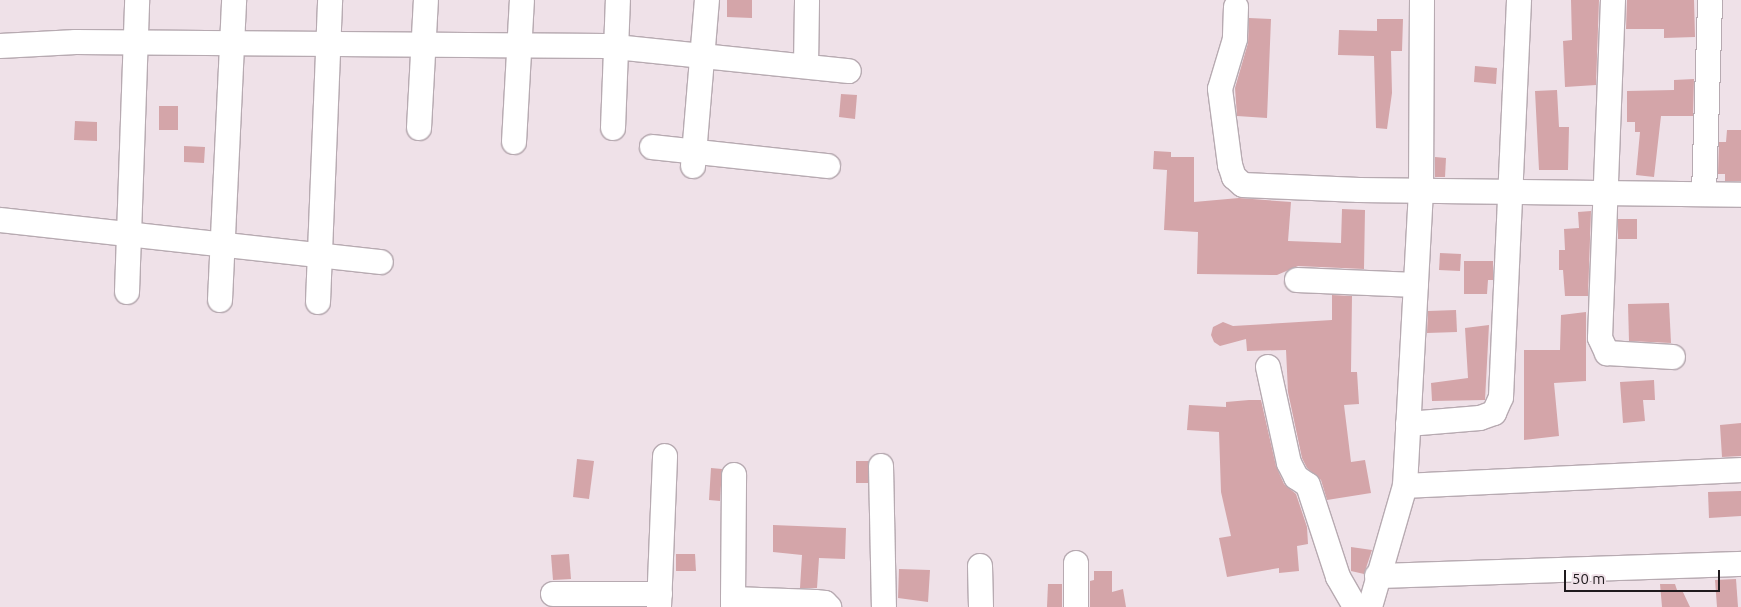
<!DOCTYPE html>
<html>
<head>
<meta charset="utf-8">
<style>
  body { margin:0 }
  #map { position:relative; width:1741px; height:607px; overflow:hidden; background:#efe1e8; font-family:Ubuntu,sans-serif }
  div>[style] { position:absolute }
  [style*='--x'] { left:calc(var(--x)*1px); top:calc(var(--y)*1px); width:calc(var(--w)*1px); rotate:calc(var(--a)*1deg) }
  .building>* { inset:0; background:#d4a5a9 }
  .roads { filter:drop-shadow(1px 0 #b7aab1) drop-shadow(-1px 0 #b7aab1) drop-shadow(0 1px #b7aab1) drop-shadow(0 -1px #b7aab1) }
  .street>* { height:24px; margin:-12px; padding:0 12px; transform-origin:12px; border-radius:12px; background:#fff }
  span { translate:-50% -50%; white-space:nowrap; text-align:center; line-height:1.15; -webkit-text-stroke:4px #efe1e8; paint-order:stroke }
  .scale { position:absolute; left:1564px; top:570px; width:156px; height:22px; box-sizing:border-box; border:2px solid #1f1a1d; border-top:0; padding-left:6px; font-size:15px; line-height:18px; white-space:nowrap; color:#1f1a1d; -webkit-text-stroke:4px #efe1e8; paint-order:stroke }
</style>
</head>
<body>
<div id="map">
  <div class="building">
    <i style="clip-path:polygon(727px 0,752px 0,752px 18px,727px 17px)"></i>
    <i style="clip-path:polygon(1571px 0,1599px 0,1596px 85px,1565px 87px,1563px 41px,1572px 40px)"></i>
    <i style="clip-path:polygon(1627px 0,1694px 0,1695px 37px,1664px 38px,1664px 29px,1626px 29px)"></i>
    <i style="clip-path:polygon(1249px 18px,1271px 19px,1267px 118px,1237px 116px,1235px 88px,1248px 43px)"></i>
    <i style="clip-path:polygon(1377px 19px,1403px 19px,1402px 51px,1391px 51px,1392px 93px,1387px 129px,1376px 128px,1374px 56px,1338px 55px,1339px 30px,1377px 31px)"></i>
    <i style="clip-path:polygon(1475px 66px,1497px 68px,1496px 84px,1474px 82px)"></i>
    <i style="clip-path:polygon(1694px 79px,1693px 116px,1661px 116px,1654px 177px,1636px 175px,1640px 132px,1635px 132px,1635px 122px,1627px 122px,1627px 91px,1674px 90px,1674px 80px)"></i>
    <i style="clip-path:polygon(1557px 90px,1559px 127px,1569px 127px,1568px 170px,1539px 170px,1535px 91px)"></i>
    <i style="clip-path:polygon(841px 94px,857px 95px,855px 119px,839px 117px)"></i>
    <i style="clip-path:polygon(159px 106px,178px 106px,178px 130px,159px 130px)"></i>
    <i style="clip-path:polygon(75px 121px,97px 122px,97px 141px,74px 140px)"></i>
    <i style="clip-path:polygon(1727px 130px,1741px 130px,1741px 181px,1725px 181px,1725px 174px,1718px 174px,1719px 142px,1726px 142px)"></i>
    <i style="clip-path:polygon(184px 146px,205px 147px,204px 163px,184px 162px)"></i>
    <i style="clip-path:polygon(1154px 151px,1171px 152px,1171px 157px,1194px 157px,1194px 202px,1239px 198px,1291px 202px,1288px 241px,1341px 243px,1342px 209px,1365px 210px,1364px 269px,1298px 266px,1277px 275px,1197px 274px,1198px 232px,1164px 230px,1167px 170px,1153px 169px)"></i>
    <i style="clip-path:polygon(1435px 157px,1446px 158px,1445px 177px,1435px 177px)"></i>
    <i style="clip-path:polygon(1591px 211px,1588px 296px,1565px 296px,1563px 270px,1559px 270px,1559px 250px,1565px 250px,1564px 229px,1579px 228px,1578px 212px)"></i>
    <i style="clip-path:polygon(1618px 219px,1637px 219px,1637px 239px,1618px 239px)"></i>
    <i style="clip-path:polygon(1440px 253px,1461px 254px,1460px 271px,1439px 270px)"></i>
    <i style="clip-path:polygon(1464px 261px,1493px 261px,1493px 280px,1488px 280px,1487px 294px,1464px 294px)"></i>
    <i style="clip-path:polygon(1332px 295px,1352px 296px,1351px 372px,1357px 372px,1359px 404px,1344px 405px,1351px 462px,1365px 460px,1371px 493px,1327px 500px,1321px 480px,1307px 468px,1302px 458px,1288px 392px,1286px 350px,1247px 351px,1246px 339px,1220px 346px,1214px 342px,1211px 335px,1213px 327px,1223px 322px,1233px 326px,1332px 320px)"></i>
    <i style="clip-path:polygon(1669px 303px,1671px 343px,1629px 341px,1628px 304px)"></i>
    <i style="clip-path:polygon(1456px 310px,1457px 332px,1427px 333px,1428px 311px)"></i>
    <i style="clip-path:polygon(1586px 312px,1586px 381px,1554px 383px,1559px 436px,1524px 440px,1524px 350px,1560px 350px,1561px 315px)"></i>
    <i style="clip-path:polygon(1489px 325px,1485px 400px,1432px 401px,1431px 383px,1468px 378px,1465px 328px)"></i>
    <i style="clip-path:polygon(1654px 380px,1655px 400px,1643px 400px,1645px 421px,1623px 423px,1620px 382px)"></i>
    <i style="clip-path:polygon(1249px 400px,1261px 400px,1276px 466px,1284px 484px,1296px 494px,1307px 527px,1308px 544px,1297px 546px,1299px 571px,1279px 573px,1279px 568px,1227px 577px,1219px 538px,1231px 536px,1221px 492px,1219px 432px,1187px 430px,1189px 405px,1226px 407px,1226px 402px)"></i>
    <i style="clip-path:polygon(1741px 423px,1741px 456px,1722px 457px,1720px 425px)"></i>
    <i style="clip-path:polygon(577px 459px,594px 461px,589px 499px,573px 497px)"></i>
    <i style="clip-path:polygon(856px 461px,869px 461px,868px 483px,856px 483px)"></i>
    <i style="clip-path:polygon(711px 468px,722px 469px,720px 501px,709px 500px)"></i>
    <i style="clip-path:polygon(1741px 491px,1741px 516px,1709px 518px,1708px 492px)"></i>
    <i style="clip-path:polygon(773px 525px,846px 528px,845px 559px,819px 558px,817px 588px,800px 588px,802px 555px,773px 552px)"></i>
    <i style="clip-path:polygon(1351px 547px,1372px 550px,1364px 574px,1351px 571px)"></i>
    <i style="clip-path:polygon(569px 554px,571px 579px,553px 580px,551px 555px)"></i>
    <i style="clip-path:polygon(676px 554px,695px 554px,696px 571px,676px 571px)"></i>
    <i style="clip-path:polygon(899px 569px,930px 570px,928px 602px,898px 598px)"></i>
    <i style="clip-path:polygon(1094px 571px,1112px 571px,1112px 592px,1123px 589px,1126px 607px,1090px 607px,1090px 581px,1094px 580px)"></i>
    <i style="clip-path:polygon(1736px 579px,1738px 607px,1717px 607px,1715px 580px)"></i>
    <i style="clip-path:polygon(1048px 584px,1062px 584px,1062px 607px,1047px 607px)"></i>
    <i style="clip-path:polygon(1660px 584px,1675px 584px,1677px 590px,1682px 590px,1690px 607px,1662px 607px)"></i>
  </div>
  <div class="roads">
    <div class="street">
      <i style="--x:1613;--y:0;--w:338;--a:92.2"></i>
      <i style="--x:1600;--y:338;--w:17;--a:65"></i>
      <i style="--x:1607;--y:353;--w:66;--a:3.5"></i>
      <i style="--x:1236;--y:7;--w:32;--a:92"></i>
      <i style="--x:1235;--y:39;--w:52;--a:106.7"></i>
      <i style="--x:1220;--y:89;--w:77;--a:82.5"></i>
      <i style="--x:1230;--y:165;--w:13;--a:72"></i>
      <i style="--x:1234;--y:177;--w:12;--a:42"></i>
      <i style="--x:1243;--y:185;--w:116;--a:2.5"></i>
      <i style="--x:1359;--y:190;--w:382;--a:0.7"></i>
      <i style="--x:0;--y:46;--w:76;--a:-3"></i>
      <i style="--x:76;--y:42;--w:530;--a:0.43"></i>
      <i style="--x:606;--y:46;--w:244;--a:5.9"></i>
      <i style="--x:806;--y:66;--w:66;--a:-89.1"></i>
      <i style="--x:419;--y:128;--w:128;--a:-86.9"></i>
      <i style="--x:613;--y:128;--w:128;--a:-87.8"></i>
      <i style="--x:514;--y:142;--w:142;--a:-86.8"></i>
      <i style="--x:652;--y:147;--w:177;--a:6.2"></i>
      <i style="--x:693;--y:166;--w:167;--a:-85.2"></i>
      <i style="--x:1704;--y:194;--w:194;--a:-88.2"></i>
      <i style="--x:0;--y:220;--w:383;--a:6.3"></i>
      <i style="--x:1297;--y:280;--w:119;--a:2.4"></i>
      <i style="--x:127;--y:292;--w:292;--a:-88"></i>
      <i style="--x:220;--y:300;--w:300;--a:-87.3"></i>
      <i style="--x:318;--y:302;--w:302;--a:-87.7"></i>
      <i style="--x:1268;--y:367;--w:98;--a:77.7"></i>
      <i style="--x:1289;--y:463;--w:16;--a:63"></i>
      <i style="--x:1296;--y:477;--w:14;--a:34"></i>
      <i style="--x:1308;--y:485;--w:97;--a:71.9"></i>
      <i style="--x:1338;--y:577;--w:34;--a:60"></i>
      <i style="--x:1408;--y:424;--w:72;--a:-4.8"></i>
      <i style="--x:1480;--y:418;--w:15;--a:-20"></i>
      <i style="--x:1494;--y:413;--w:17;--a:-66"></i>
      <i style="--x:1501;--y:397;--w:397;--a:-87.4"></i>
      <i style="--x:881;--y:466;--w:141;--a:88.8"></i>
      <i style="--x:1405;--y:486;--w:336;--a:-2.7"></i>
      <i style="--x:1076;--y:563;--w:44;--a:90"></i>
      <i style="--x:980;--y:566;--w:41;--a:88.6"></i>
      <i style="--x:1377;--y:576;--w:364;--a:-1.9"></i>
      <i style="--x:553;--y:594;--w:107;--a:0"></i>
      <i style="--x:733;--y:599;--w:124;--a:-89.5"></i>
      <i style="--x:659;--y:607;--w:151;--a:-87.7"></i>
      <i style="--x:733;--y:607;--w:8;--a:-90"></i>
      <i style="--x:733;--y:599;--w:82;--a:2.1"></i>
      <i style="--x:815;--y:602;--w:10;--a:6"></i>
      <i style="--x:825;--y:603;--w:6;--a:45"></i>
      <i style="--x:1370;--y:607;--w:126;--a:-73.9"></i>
      <i style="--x:1405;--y:486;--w:295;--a:-86.9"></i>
      <i style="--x:1421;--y:191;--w:191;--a:-89.7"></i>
    </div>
  </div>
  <div class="scale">50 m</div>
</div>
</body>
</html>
